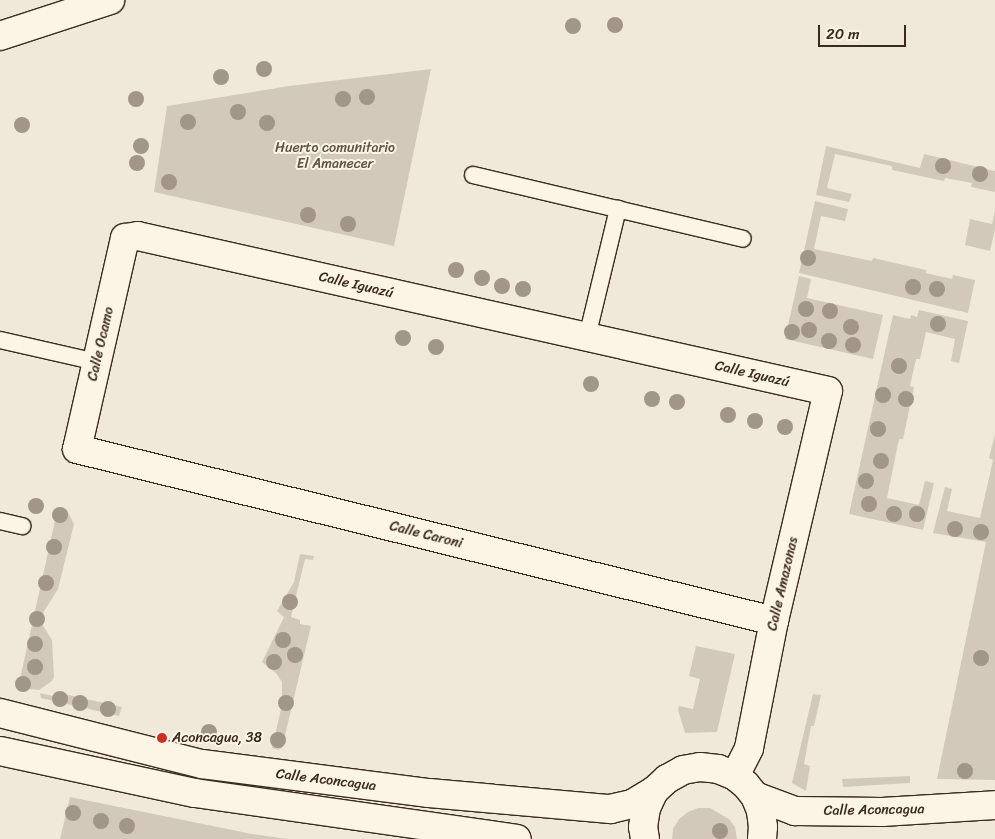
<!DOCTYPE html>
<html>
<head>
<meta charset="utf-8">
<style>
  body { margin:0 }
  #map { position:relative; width:995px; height:839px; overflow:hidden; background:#f0e9d9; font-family:Sriracha,sans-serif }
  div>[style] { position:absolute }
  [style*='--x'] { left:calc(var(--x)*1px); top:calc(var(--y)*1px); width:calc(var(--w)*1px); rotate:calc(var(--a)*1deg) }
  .green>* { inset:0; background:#d2c9ba }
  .roads { filter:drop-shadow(1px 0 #3b2a1e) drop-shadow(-1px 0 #3b2a1e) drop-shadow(0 1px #3b2a1e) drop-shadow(0 -1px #3b2a1e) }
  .lane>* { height:16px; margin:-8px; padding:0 8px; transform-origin:8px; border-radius:8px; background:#fcf5e5 }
  .street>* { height:28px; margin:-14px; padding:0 14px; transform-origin:14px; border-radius:14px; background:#fcf5e5 }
  .highway>* { height:28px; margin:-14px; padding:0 14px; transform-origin:14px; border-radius:14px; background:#fcf5e5 }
  .trees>* { width:16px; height:16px; margin:-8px; border-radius:50%; background:#a19688 }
  .dots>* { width:14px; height:14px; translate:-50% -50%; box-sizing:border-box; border:2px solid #fcf5e5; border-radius:50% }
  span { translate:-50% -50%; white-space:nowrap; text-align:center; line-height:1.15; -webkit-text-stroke:4px #fcf5e5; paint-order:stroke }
  .park-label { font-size:14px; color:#615245 }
  .street-label { font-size:14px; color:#3b2a1e }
  .poi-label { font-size:14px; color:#3b2a1e }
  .left { translate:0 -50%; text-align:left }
  .scale { position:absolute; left:818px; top:25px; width:88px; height:22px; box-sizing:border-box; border:2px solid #3b2a1e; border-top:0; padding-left:6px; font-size:15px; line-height:18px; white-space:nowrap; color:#3b2a1e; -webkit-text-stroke:4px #fcf5e5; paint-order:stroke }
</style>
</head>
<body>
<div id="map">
  <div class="green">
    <i style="clip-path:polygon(431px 69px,394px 246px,154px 192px,167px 106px,289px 86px)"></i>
    <i style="clip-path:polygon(826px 146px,920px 168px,924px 154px,995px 171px,995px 192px,971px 187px,972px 183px,945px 178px,944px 181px,892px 170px,892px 166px,835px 154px,827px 188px,852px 194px,849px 202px,816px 195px)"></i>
    <i style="clip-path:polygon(815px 201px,848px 209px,845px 221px,821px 216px,814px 249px,872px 261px,873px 258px,926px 270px,926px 273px,952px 279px,953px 275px,975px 280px,968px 313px,799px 273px)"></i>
    <i style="clip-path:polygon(995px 210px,995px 229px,990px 251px,965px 245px,970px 219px,992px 224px)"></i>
    <i style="clip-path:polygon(799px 276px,811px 279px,807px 298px,883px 315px,873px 359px,785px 339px)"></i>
    <i style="clip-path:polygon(919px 310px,968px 321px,959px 363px,951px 361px,955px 339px,926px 332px,920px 359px,916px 359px,910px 386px,914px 387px,903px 439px,899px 439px,887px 498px,919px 505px,925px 481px,934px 483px,923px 530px,849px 514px,893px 315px,910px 319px,911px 315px,917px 317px)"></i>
    <i style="clip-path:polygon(995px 434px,995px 780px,937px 779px,986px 542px,933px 533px,945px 487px,952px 489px,947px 511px,980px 518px,993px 460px,989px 458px)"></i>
    <i style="clip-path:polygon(58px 507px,67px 510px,74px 524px,58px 589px,43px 613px,42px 624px,52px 640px,54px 677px,52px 681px,39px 690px,18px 688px)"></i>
    <i style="clip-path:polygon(300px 554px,314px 556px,313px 560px,305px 559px,291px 617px,300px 620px,300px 624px,311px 626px,282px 748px,278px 750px,272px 748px,282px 705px,282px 682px,276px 673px,262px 662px,284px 617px,277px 611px,294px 582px)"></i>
    <i style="clip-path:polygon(696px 646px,735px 654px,717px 732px,685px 733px,678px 710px,679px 706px,693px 709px,700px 679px,689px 676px)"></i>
    <i style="clip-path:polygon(56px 692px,122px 707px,119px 716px,41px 698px,40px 693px,53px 696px)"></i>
    <i style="clip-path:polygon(813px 694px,821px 695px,814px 726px,811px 726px,804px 764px,810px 766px,806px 791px,792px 783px)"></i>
    <i style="clip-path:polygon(910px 776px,910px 783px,843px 787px,842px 779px)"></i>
    <i style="clip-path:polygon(70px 797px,252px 834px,288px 839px,60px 839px)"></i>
    <i style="clip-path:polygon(698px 808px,710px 808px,729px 819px,735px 827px,737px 839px,672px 839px,673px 829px,679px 819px,688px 812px)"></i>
  </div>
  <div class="roads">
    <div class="lane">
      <i style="--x:473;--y:175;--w:277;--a:13.3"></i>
      <i style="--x:587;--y:337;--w:132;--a:-76.4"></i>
      <i style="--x:0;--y:340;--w:99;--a:12.8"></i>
      <i style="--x:0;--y:521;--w:23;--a:13"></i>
    </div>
    <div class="street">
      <i style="--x:0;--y:713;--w:208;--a:14.2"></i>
      <i style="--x:202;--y:764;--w:229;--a:7.3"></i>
      <i style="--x:429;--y:793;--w:182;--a:5.1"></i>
      <i style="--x:610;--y:809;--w:23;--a:-13"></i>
      <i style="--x:632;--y:804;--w:26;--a:-31"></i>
      <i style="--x:0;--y:751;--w:199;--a:12.2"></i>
      <i style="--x:195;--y:793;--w:325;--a:8.1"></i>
      <i style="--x:735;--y:776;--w:31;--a:-63"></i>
      <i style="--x:749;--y:748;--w:129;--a:-78.9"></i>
      <i style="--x:774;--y:621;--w:236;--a:-76.8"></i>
      <i style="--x:828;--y:391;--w:707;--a:-167.34"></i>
      <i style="--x:138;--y:236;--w:13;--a:171"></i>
      <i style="--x:125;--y:238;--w:216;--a:102.8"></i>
      <i style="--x:77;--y:449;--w:718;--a:13.86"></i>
      <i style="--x:755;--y:796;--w:43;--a:20.6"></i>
      <i style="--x:795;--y:811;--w:87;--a:0.7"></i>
      <i style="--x:882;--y:812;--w:113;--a:-3.5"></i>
      <i style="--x:645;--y:839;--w:12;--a:-99"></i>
      <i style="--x:643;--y:827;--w:19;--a:-81"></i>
      <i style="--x:646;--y:808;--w:19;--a:-65"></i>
      <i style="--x:654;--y:791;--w:18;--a:-43"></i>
      <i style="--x:667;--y:779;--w:18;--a:-29"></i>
      <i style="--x:683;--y:770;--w:17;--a:-10"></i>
      <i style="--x:700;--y:767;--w:18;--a:6"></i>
      <i style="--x:718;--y:769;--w:18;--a:22"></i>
      <i style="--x:735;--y:776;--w:14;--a:39"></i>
      <i style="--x:746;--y:785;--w:14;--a:51"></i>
      <i style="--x:755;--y:796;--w:16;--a:68"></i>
      <i style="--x:761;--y:811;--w:16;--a:83"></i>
      <i style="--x:763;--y:827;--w:12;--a:95"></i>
    </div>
    <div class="highway">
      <i style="--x:0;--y:36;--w:116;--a:-18.1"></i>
    </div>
  </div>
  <div class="trees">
    <i style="left:615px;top:25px"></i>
    <i style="left:573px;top:26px"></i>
    <i style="left:264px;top:69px"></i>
    <i style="left:221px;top:77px"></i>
    <i style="left:367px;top:97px"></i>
    <i style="left:136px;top:99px"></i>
    <i style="left:343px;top:99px"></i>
    <i style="left:238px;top:112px"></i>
    <i style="left:188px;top:122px"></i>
    <i style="left:267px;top:123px"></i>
    <i style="left:22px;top:125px"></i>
    <i style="left:141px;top:146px"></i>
    <i style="left:137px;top:163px"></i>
    <i style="left:943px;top:166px"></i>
    <i style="left:980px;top:174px"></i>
    <i style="left:169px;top:182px"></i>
    <i style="left:308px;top:215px"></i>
    <i style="left:348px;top:224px"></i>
    <i style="left:808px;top:258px"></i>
    <i style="left:456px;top:270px"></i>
    <i style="left:482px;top:278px"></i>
    <i style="left:502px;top:286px"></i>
    <i style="left:913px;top:287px"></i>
    <i style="left:523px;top:289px"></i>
    <i style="left:937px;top:289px"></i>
    <i style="left:806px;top:309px"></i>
    <i style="left:830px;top:311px"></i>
    <i style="left:938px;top:324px"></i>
    <i style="left:851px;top:327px"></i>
    <i style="left:809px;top:330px"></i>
    <i style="left:792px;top:332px"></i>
    <i style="left:403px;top:338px"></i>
    <i style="left:829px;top:341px"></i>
    <i style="left:853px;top:345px"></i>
    <i style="left:436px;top:347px"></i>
    <i style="left:899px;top:366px"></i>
    <i style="left:591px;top:384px"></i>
    <i style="left:883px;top:395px"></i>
    <i style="left:652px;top:399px"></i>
    <i style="left:906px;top:399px"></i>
    <i style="left:677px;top:402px"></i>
    <i style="left:728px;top:415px"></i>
    <i style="left:755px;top:421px"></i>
    <i style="left:785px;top:427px"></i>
    <i style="left:878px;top:429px"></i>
    <i style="left:881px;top:461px"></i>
    <i style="left:866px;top:481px"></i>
    <i style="left:869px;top:504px"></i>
    <i style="left:36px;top:506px"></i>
    <i style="left:894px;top:514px"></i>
    <i style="left:917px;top:514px"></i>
    <i style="left:60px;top:515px"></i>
    <i style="left:955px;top:529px"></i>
    <i style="left:981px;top:532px"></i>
    <i style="left:54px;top:547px"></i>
    <i style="left:46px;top:583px"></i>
    <i style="left:290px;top:602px"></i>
    <i style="left:37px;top:619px"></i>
    <i style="left:283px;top:640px"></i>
    <i style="left:35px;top:644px"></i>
    <i style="left:295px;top:655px"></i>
    <i style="left:981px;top:658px"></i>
    <i style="left:274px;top:662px"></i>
    <i style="left:35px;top:667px"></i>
    <i style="left:23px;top:684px"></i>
    <i style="left:60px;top:699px"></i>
    <i style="left:80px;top:703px"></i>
    <i style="left:286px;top:703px"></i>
    <i style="left:108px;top:709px"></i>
    <i style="left:209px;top:732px"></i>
    <i style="left:278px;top:740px"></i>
    <i style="left:965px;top:771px"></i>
    <i style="left:73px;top:813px"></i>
    <i style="left:101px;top:821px"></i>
    <i style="left:127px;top:826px"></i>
    <i style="left:720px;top:831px"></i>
  </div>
  <div class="dots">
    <i style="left:162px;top:738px;background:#c8321e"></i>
  </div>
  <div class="park-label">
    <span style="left:335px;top:156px">Huerto comunitario<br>El Amanecer</span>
  </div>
  <div class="street-label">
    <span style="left:356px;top:285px;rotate:13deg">Calle Iguazú</span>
    <span style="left:101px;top:344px;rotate:-77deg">Calle Ocamo</span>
    <span style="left:752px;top:374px;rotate:13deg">Calle Iguazú</span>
    <span style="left:426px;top:535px;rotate:14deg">Calle Caroni</span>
    <span style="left:783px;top:584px;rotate:-77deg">Calle Amazonas</span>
    <span style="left:326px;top:780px;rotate:7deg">Calle Aconcagua</span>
    <span style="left:874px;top:810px;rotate:-1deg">Calle Aconcagua</span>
  </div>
  <div class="poi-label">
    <span class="left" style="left:172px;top:738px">Aconcagua, 38</span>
  </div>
  <div class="scale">20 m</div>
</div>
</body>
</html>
